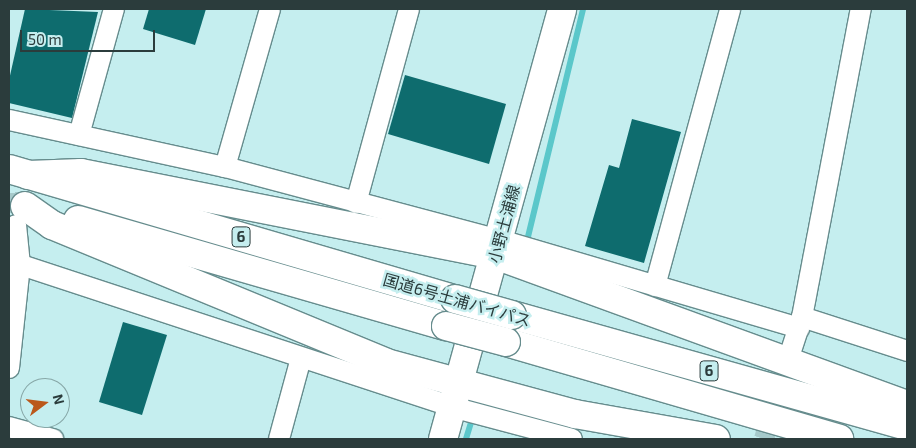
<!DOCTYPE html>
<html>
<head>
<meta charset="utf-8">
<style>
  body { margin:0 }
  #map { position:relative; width:916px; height:448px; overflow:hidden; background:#c5eeef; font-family:"Exo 2","Noto Sans JP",sans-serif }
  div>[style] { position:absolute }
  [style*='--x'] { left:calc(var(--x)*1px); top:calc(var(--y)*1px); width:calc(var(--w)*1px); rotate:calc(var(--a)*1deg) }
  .stream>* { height:5.5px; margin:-2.75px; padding:0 2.75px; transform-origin:2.75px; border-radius:2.75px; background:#5bc7ca }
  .building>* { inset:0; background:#0e6c6e }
  .minor-tunnel>* { height:20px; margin-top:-10px; transform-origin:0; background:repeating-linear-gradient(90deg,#a6cacb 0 20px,transparent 0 30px) }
  .roads { filter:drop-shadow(1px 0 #668c8d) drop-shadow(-1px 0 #668c8d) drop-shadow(0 1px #668c8d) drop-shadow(0 -1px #668c8d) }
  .minor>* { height:20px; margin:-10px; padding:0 10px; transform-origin:10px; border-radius:10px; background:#fff }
  .secondary>* { height:28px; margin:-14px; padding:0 14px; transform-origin:14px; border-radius:14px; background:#fff }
  .trunk>* { height:28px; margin:-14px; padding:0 14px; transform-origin:14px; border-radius:14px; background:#fff }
  .bridges { filter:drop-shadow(1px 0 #668c8d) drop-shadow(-1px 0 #668c8d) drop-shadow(0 1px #668c8d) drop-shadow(0 -1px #668c8d) }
  .trunk-bridge>* { height:28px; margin:-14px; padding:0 14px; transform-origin:14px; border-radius:14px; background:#fff }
  span { translate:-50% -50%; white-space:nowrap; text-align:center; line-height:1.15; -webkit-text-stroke:5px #c5eeef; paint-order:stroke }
  .shield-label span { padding:1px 4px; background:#c5eeef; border:1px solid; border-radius:4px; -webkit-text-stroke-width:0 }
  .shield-label { font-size:15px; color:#2b3c3c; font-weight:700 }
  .street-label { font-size:16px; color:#2b3c3c }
  .frame { position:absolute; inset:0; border:10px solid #2b3c3c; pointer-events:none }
  .north { position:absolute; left:20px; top:378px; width:50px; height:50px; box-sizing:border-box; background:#c5eeef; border:1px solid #87a7a7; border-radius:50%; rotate:75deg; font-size:14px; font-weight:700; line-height:20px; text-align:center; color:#2b3c3c }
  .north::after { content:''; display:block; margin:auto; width:18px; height:22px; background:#ba581b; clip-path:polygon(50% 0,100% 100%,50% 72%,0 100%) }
  .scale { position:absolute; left:20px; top:30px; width:135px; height:22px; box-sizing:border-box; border:2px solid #2b3c3c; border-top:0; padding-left:6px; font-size:15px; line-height:18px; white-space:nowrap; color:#2b3c3c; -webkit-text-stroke:4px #c5eeef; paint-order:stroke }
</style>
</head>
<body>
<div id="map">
  <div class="stream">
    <i style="--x:528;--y:237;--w:235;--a:-76.4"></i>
    <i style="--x:466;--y:439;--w:17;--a:-73"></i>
  </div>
  <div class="building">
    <i style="clip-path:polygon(25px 9px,98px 12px,72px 118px,9px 103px,9px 80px)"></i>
    <i style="clip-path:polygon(149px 9px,206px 9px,195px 45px,143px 29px)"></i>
    <i style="clip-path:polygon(405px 75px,506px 104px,489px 164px,388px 134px)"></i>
    <i style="clip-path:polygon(632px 119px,681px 132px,644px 263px,585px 246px,609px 165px,619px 168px)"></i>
    <i style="clip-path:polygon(123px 322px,167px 335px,142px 415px,99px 402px)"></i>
  </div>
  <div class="minor-tunnel">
    <i style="--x:9;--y:163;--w:62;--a:83.6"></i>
    <i style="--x:764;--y:439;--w:86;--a:-73"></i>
  </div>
  <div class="roads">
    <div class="minor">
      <i style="--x:9;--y:120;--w:221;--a:12.3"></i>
      <i style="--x:225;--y:167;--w:285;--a:14.9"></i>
      <i style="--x:500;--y:240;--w:312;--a:16.4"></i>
      <i style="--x:79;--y:135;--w:131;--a:-74.5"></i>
      <i style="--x:225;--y:167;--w:164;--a:-74.1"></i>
      <i style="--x:356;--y:203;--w:201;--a:-74.7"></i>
      <i style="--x:9;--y:261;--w:466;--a:18.2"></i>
      <i style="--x:452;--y:407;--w:124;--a:14.9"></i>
      <i style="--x:655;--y:286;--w:287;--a:-74.8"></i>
      <i style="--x:802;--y:317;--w:110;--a:17.9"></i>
      <i style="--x:789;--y:357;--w:42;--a:-72"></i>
      <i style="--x:802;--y:317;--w:314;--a:-79.2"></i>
      <i style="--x:9;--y:368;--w:104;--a:-83.9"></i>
      <i style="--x:20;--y:265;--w:40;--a:-95.7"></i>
      <i style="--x:9;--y:427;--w:46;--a:15.3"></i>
      <i style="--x:279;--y:439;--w:84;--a:-74.8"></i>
    </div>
    <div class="secondary">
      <i style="--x:443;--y:439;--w:446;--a:-74.5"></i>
    </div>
    <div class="trunk">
      <i style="--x:9;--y:169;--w:465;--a:16.3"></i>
      <i style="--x:28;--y:175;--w:53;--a:-2.2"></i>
      <i style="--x:81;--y:173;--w:422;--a:11.2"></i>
      <i style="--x:495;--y:255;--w:438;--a:20"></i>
      <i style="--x:25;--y:206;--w:33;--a:35"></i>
      <i style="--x:52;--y:225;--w:361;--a:22.4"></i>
      <i style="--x:386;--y:363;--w:196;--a:15.1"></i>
      <i style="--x:575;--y:414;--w:143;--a:10.1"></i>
      <i style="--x:78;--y:220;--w:383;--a:16.1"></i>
      <i style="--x:512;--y:315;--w:410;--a:15.7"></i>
      <i style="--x:506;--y:342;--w:347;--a:16.2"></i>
    </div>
  </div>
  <div class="bridges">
    <div class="trunk-bridge">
      <i style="--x:455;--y:299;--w:59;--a:15.7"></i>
      <i style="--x:446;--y:326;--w:62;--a:14.9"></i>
    </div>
  </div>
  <div class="shield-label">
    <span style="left:241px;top:237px">6</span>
    <span style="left:709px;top:371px">6</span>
  </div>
  <div class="street-label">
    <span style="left:504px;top:224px;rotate:-75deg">小野土浦線</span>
    <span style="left:457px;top:300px;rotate:16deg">国道6号土浦バイパス</span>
  </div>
  <div class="frame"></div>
  <div class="north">N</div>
  <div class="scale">50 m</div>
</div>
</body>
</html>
